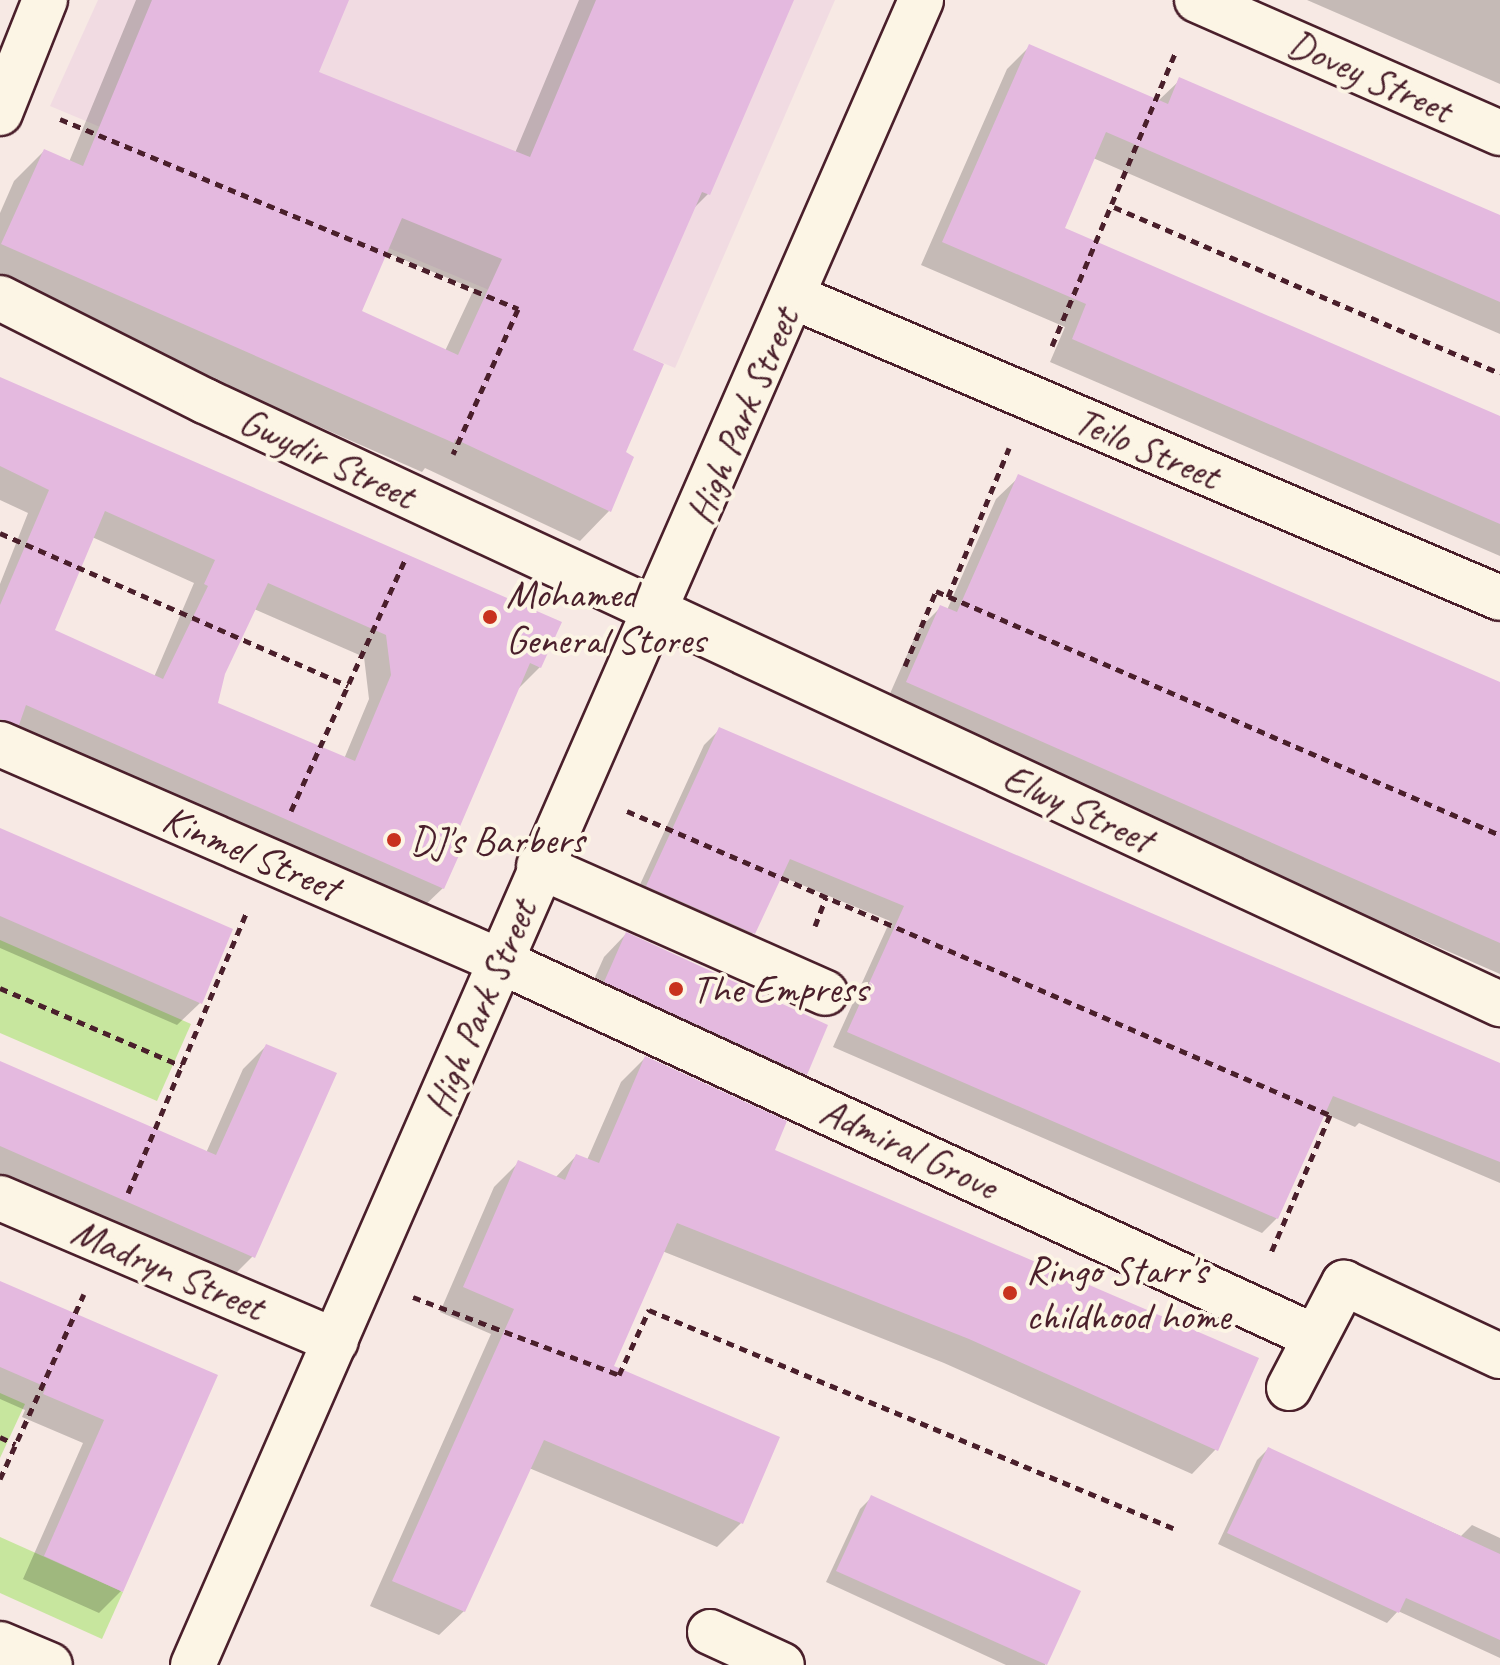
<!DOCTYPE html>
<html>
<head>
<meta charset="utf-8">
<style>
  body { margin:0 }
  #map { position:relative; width:1500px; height:1665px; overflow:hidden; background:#f7e9e4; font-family:Caveat,sans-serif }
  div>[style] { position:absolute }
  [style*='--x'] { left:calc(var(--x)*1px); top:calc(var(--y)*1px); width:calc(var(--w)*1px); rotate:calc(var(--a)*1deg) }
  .built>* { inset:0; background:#f1dbe2 }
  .green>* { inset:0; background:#c7e69e }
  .shadow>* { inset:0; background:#0003 }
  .building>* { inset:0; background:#e4b9df }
  .path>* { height:5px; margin-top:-2.5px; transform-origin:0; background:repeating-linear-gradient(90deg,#4a1f2b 0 8px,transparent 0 14px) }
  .roads { filter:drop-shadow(2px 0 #4a1f2b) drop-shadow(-2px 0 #4a1f2b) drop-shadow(0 2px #4a1f2b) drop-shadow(0 -2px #4a1f2b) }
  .minor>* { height:44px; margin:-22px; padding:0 22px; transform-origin:22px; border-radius:22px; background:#fcf5e5 }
  .dots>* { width:22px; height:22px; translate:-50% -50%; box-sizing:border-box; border:4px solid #fcf5e5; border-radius:50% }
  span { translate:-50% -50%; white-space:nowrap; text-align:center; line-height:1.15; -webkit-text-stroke:8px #fcf5e5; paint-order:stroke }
  .street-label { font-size:40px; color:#4a1f2b }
  .poi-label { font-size:40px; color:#4a1f2b }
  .left { translate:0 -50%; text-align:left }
</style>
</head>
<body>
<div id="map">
  <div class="built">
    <i style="clip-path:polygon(98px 0,835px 0,675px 368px,50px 106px)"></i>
  </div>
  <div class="green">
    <i style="clip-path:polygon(0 940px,191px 1024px,157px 1101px,0 1033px)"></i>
    <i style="clip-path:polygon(0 1393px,25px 1404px,0 1458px)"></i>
    <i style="clip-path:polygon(0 1537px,123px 1592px,102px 1639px,0 1593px)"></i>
  </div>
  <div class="shadow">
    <i style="clip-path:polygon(evenodd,136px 0,347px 0,316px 74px,515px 153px,579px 0,792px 0,708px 194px,691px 211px,631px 351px,624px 453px,609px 511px,580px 541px,425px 468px,422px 472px,0 286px,0 213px,14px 181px,44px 151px,69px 162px,136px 0,385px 252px,474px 289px,445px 351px,360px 312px,385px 252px)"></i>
    <i style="clip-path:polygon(1307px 0,1500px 0,1500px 84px)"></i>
    <i style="clip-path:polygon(1030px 46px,1158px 101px,1180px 80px,1500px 218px,1500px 334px,1093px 158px,1062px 229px,1500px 418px,1500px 556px,1050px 362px,1065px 327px,921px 265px,1007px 69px)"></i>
    <i style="clip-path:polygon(evenodd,0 380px,540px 667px,516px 691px,452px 839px,443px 888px,420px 910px,0 726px,0 584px,28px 513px,0 500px,0 380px,92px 537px,194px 583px,154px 677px,53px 632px,92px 537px,0 380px,254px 609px,364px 657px,369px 699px,344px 759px,215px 704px,223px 673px,254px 609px)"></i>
    <i style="clip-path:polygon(1019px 477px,1500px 684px,1500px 974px,885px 705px,918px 630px,941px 607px,947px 610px,996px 499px)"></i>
    <i style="clip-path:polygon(719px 730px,1500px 1066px,1500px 1183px,1359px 1123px,1355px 1127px,1323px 1113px,1277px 1218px,1262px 1233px,833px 1047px,890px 921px,780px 876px,753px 933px,738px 948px,632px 902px,704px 745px)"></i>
    <i style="clip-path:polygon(0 831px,200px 1003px,177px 1025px,0 948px)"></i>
    <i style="clip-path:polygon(626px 934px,805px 1074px,783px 1097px,583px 1004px,604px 957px)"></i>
    <i style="clip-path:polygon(266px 1046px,253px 1256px,230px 1279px,0 1178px,0 1063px,206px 1153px,243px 1069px)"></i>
    <i style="clip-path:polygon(645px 1058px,772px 1151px,1216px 1449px,1192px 1474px,944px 1363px,662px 1251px,612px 1367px,741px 1523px,717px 1547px,529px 1468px,464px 1611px,439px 1635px,370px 1606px,491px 1334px,440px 1312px,494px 1187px,519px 1162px,555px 1178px,576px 1156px,587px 1160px,621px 1082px)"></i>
    <i style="clip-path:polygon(0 1282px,216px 1376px,122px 1590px,99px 1613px,23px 1579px,83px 1443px,22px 1417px,25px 1410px,0 1399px)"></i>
    <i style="clip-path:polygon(1268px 1449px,1461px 1536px,1472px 1525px,1500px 1538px,1500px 1658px,1398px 1611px,1387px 1623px,1218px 1544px,1257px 1460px)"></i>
    <i style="clip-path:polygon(871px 1498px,1079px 1592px,1045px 1665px,1006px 1665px,826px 1582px,860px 1509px)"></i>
  </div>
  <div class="building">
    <i style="clip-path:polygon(evenodd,152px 0,349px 0,319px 72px,530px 157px,596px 0,794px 0,710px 195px,702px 192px,633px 350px,664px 364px,626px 452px,634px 457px,611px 512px,455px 439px,454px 443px,1px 244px,44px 149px,83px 166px,152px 0,402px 218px,502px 259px,458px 355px,362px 311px,402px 218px)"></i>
    <i style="clip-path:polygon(1029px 44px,1168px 104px,1179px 77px,1500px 215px,1500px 302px,1106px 132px,1065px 228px,1500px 416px,1500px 524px,1072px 339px,1086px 304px,942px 242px)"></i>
    <i style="clip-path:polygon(evenodd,0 377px,562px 622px,541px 668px,530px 663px,455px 838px,465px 842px,444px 889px,26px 705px,19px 725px,0 719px,0 605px,49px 490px,0 466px,0 377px,105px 511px,215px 560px,204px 584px,208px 586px,163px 679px,55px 630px,105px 511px,0 377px,268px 583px,386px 635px,391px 675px,355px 761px,218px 703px,225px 674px,268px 583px)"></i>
    <i style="clip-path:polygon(1018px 474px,1500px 682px,1500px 943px,906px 682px,940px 605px,957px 612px)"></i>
    <i style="clip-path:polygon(719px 727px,1500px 1063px,1500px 1162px,1333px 1096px,1278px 1219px,847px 1032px,904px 906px,790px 859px,755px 934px,646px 886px)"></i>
    <i style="clip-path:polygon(0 828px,233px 929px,202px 1004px,0 916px)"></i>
    <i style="clip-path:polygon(626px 932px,828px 1025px,807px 1075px,604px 982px)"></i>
    <i style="clip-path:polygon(266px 1044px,337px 1073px,255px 1258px,0 1146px,0 1061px,216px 1155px)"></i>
    <i style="clip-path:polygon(645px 1056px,787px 1121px,775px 1150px,1259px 1358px,1218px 1451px,969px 1339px,677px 1223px,614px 1366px,780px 1437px,743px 1524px,544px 1440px,465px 1612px,392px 1581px,514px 1309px,463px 1287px,518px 1160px,565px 1180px,576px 1154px,599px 1163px)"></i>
    <i style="clip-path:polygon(0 1281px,218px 1375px,123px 1592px,44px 1556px,104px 1420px,43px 1394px,46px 1387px,0 1367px)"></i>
    <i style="clip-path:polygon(1268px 1447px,1500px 1554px,1500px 1640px,1406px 1598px,1399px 1613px,1227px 1533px)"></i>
    <i style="clip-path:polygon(871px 1495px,1081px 1591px,1047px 1665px,836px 1571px)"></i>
  </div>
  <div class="path">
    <i style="--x:60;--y:119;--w:496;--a:22.5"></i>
    <i style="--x:518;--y:309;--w:159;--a:114.1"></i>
    <i style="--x:1114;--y:207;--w:420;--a:23.3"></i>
    <i style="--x:1052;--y:346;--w:318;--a:-67.2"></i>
    <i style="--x:0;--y:533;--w:380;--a:23.7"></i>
    <i style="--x:948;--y:597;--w:161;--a:-67.7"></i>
    <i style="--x:905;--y:666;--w:81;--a:-67.5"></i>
    <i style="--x:936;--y:591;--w:615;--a:23.39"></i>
    <i style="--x:291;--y:811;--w:279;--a:-65.6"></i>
    <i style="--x:627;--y:811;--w:766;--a:23.39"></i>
    <i style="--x:1330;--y:1115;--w:152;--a:113.2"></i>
    <i style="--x:815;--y:926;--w:31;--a:-69"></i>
    <i style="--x:0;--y:988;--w:198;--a:23.2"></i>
    <i style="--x:128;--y:1193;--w:306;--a:-67.1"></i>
    <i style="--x:413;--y:1297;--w:220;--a:20.7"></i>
    <i style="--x:619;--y:1375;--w:72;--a:-65.2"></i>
    <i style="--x:649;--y:1310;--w:568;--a:22.59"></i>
    <i style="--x:0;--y:1437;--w:17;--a:25"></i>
    <i style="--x:0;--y:1479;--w:203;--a:-65.6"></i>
  </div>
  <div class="roads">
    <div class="minor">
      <i style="--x:1197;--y:0;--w:331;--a:23.7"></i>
      <i style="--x:0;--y:113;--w:122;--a:-68.3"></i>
      <i style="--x:794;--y:297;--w:767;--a:23.09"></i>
      <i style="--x:0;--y:298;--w:229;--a:26.7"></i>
      <i style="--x:205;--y:401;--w:1429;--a:24.97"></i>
      <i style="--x:0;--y:744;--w:547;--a:23.47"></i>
      <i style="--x:502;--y:962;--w:895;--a:24.76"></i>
      <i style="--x:539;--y:866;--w:313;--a:23.9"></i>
      <i style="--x:0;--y:1198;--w:365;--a:23.1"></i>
      <i style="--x:1289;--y:1388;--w:119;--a:-62.4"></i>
      <i style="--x:1344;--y:1283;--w:172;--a:25.1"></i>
      <i style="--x:710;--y:1632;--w:79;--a:24.6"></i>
      <i style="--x:0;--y:1644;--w:54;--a:22.8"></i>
      <i style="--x:193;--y:1665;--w:1817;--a:-66.38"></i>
    </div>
  </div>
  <div class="dots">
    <i style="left:490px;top:617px;background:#c8321e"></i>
    <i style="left:394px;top:840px;background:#c8321e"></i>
    <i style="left:676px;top:989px;background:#c8321e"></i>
    <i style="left:1010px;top:1293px;background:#c8321e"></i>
  </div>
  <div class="street-label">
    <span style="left:1370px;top:76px;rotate:24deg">Dovey Street</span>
    <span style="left:742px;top:416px;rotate:-67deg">High Park Street</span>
    <span style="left:1147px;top:448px;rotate:23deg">Teilo Street</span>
    <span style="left:327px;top:458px;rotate:25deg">Gwydir Street</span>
    <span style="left:1078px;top:808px;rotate:25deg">Elwy Street</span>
    <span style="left:251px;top:853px;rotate:23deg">Kinmel Street</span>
    <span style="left:480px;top:1008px;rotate:-67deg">High Park Street</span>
    <span style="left:909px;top:1148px;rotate:25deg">Admiral Grove</span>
    <span style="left:168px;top:1269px;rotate:23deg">Madryn Street</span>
  </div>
  <div class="poi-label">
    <span class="left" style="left:506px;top:617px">Mohamed<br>General Stores</span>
    <span class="left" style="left:410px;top:840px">DJ's Barbers</span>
    <span class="left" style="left:692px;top:989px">The Empress</span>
    <span class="left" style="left:1026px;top:1293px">Ringo Starr's<br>childhood home</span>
  </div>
</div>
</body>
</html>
